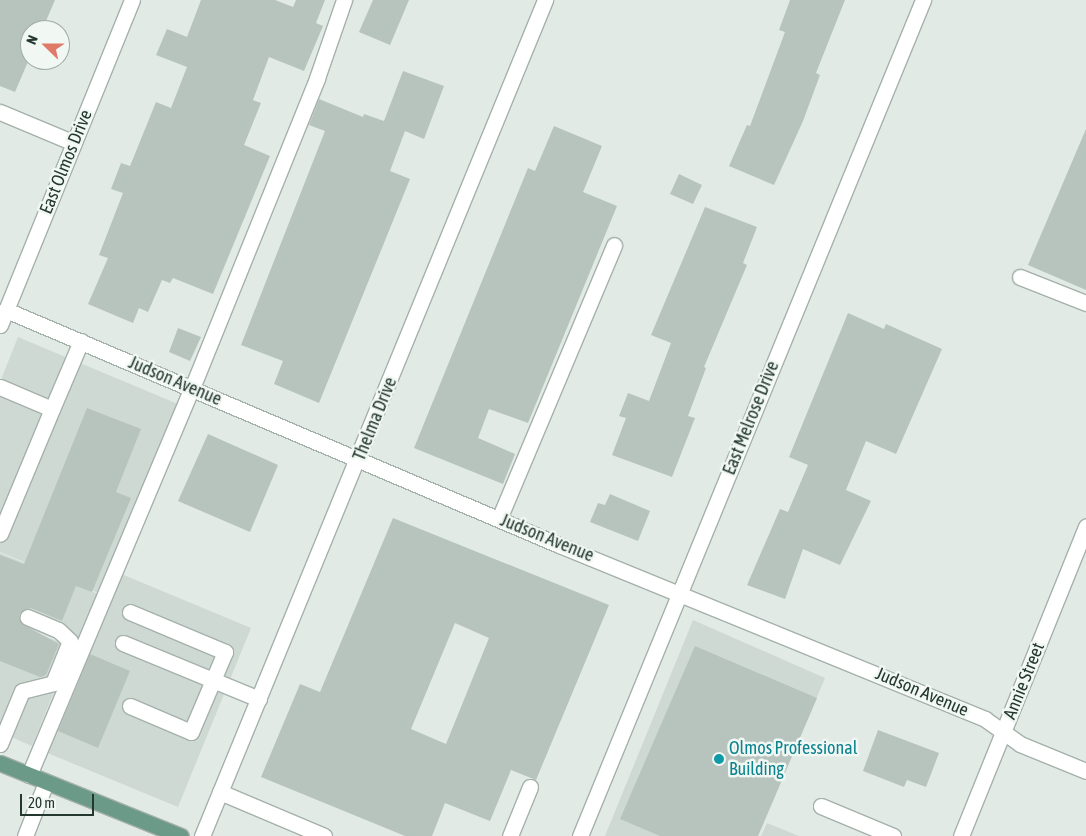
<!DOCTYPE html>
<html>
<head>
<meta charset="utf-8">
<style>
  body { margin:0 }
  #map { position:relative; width:1086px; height:836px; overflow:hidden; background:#e1eae5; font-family:"Asap Condensed",sans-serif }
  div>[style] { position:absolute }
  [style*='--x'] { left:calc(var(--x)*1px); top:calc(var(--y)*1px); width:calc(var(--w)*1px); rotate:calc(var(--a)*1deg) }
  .built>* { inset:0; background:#cfd9d4 }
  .building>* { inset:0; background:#b7c4be }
  .roads { filter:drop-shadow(1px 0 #a5b1ab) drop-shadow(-1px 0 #a5b1ab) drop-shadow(0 1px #a5b1ab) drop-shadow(0 -1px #a5b1ab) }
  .minor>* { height:15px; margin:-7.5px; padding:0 7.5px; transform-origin:7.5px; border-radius:7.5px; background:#fff }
  .major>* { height:15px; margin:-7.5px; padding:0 7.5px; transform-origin:7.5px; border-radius:7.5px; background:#6b9a89 }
  .dots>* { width:14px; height:14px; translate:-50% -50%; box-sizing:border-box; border:2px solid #f1f7f3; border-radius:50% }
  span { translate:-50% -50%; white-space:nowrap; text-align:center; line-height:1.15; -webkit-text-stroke:5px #f1f7f3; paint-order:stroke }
  .street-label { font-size:18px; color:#243830 }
  .culture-label { font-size:18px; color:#0d838f }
  .left { translate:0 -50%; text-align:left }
  .north { position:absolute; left:20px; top:20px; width:50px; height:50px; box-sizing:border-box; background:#f1f7f3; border:1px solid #9faba5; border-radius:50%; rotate:292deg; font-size:14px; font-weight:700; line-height:20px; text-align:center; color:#243830 }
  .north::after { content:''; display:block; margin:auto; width:18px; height:22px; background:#e07a68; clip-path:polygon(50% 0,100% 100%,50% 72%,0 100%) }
  .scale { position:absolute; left:20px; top:794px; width:74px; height:22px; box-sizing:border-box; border:2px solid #243830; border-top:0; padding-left:6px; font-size:15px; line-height:18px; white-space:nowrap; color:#243830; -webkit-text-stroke:4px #f1f7f3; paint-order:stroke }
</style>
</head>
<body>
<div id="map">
  <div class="built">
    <i style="clip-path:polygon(18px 337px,185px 407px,108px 597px,0 552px,0 382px)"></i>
    <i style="clip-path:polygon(0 553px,108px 598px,119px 573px,251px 628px,178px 807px,33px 747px,73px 646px,0 617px)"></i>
    <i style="clip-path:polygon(0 618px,72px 647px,32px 746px,0 732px)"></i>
    <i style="clip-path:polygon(693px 620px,825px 678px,758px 836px,605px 836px)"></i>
    <i style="clip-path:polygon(767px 823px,799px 836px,761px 836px)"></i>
  </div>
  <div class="building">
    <i style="clip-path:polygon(0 0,55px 0,43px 28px,30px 30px,30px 57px,15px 92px,0 86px)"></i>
    <i style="clip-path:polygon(201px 0,275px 0,293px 7px,296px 0,325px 0,316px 23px,323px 26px,304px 71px,269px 57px,253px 100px,261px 103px,244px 145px,270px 156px,213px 294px,173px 278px,170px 283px,162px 280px,148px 312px,139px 308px,133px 323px,88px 304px,108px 258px,99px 255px,123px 193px,111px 189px,121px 163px,130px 166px,156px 102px,171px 108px,187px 67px,156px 55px,167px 29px,187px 37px)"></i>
    <i style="clip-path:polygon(373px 0,409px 0,390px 45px,359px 32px)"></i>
    <i style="clip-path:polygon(790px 0,845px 0,816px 73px,820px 75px,803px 121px,774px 185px,729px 166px,747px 125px,750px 126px,785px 32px,779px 30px)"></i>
    <i style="clip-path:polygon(403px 71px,444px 86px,424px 139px,405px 131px,390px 171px,410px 179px,319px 403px,274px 384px,283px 361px,241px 345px,325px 131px,309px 125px,319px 99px,363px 117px,364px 114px,384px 121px)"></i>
    <i style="clip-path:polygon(554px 126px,602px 146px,583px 192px,617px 206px,528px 423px,489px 409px,478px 438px,515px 454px,503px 484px,414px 448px,528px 168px,535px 171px)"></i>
    <i style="clip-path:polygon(1086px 129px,1086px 290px,1028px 265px)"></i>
    <i style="clip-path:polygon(679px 174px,702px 185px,693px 204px,670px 194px)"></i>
    <i style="clip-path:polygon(705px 207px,757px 227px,743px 263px,747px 265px,704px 367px,706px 368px,688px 416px,695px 418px,672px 477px,612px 455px,626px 418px,619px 416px,628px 393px,649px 401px,671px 343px,651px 335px)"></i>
    <i style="clip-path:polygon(848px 313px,884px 329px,886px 324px,942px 349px,896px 454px,866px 441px,846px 490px,871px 501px,840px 565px,803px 549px,785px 599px,747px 585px,780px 509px,788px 512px,808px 465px,789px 457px)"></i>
    <i style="clip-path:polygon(178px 328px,201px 337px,190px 361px,169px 352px)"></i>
    <i style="clip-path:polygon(87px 408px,141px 429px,116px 492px,131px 498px,92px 592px,76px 586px,62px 621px,31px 608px,20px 613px,19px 619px,24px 625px,59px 644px,46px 675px,40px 677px,0 661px,0 555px,24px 564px)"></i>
    <i style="clip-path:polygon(208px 434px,278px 465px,250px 532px,178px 501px)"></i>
    <i style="clip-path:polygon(610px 494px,650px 511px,638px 541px,590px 522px,598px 503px,605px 505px)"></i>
    <i style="clip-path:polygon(evenodd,393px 518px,609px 605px,536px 780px,511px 770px,490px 821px,445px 803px,432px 836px,405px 836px,261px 777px,300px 684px,320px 692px,393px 518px,455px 623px,489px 638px,446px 744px,411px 729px,455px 623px)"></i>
    <i style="clip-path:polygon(695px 646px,817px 698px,758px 836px,660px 836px,620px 819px)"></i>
    <i style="clip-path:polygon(90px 654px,130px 671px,98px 748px,58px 731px)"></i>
    <i style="clip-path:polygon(878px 730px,939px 753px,926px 787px,907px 780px,904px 787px,863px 771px)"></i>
  </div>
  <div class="roads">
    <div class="minor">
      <i style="--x:0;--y:112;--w:80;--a:22.7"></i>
      <i style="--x:1020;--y:277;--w:71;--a:21.5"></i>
      <i style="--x:6;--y:310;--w:601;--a:23.02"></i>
      <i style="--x:559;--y:545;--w:460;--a:22.2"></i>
      <i style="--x:985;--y:719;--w:43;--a:35.5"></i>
      <i style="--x:1020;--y:744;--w:71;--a:22.2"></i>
      <i style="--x:0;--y:325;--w:351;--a:-67.9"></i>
      <i style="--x:0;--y:387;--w:56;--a:22.9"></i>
      <i style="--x:52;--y:409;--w:135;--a:112.6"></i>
      <i style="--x:52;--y:409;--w:74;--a:-66.9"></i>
      <i style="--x:499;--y:519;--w:297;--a:-67.2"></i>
      <i style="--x:123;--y:643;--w:147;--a:22.4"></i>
      <i style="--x:130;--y:706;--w:66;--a:23.1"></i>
      <i style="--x:191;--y:732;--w:87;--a:-67"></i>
      <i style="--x:225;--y:652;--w:103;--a:-157.2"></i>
      <i style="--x:0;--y:744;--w:57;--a:-67.5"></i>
      <i style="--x:22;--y:691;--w:32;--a:-14"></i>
      <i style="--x:53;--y:683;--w:45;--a:-68"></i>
      <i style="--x:70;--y:641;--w:16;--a:-137"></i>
      <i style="--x:58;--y:630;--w:33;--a:-157"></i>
      <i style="--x:29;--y:775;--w:420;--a:-67.2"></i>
      <i style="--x:192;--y:388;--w:334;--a:-68"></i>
      <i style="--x:317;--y:78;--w:83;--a:-70.9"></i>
      <i style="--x:220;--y:792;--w:113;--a:22.9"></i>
      <i style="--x:821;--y:806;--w:78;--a:22.6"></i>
      <i style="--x:25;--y:836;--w:58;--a:-68.7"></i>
      <i style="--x:202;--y:836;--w:904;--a:-67.69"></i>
      <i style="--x:510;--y:836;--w:53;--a:-67.8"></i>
      <i style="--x:580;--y:836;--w:904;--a:-67.69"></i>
      <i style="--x:961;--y:836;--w:334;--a:-68"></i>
    </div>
    <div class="major">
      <i style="--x:0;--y:763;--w:195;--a:22"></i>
    </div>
  </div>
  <div class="dots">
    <i style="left:719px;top:759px;background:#0f9aa8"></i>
  </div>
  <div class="street-label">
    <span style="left:66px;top:162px;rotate:-68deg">East Olmos Drive</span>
    <span style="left:175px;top:381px;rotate:23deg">Judson Avenue</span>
    <span style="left:751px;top:418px;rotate:-68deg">East Melrose Drive</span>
    <span style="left:375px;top:419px;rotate:-68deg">Thelma Drive</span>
    <span style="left:547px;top:538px;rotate:22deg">Judson Avenue</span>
    <span style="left:1024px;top:681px;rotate:-68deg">Annie Street</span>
    <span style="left:922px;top:692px;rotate:23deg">Judson Avenue</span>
  </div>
  <div class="culture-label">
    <span class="left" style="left:729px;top:759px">Olmos Professional<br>Building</span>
  </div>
  <div class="north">N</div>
  <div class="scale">20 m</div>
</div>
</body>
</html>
